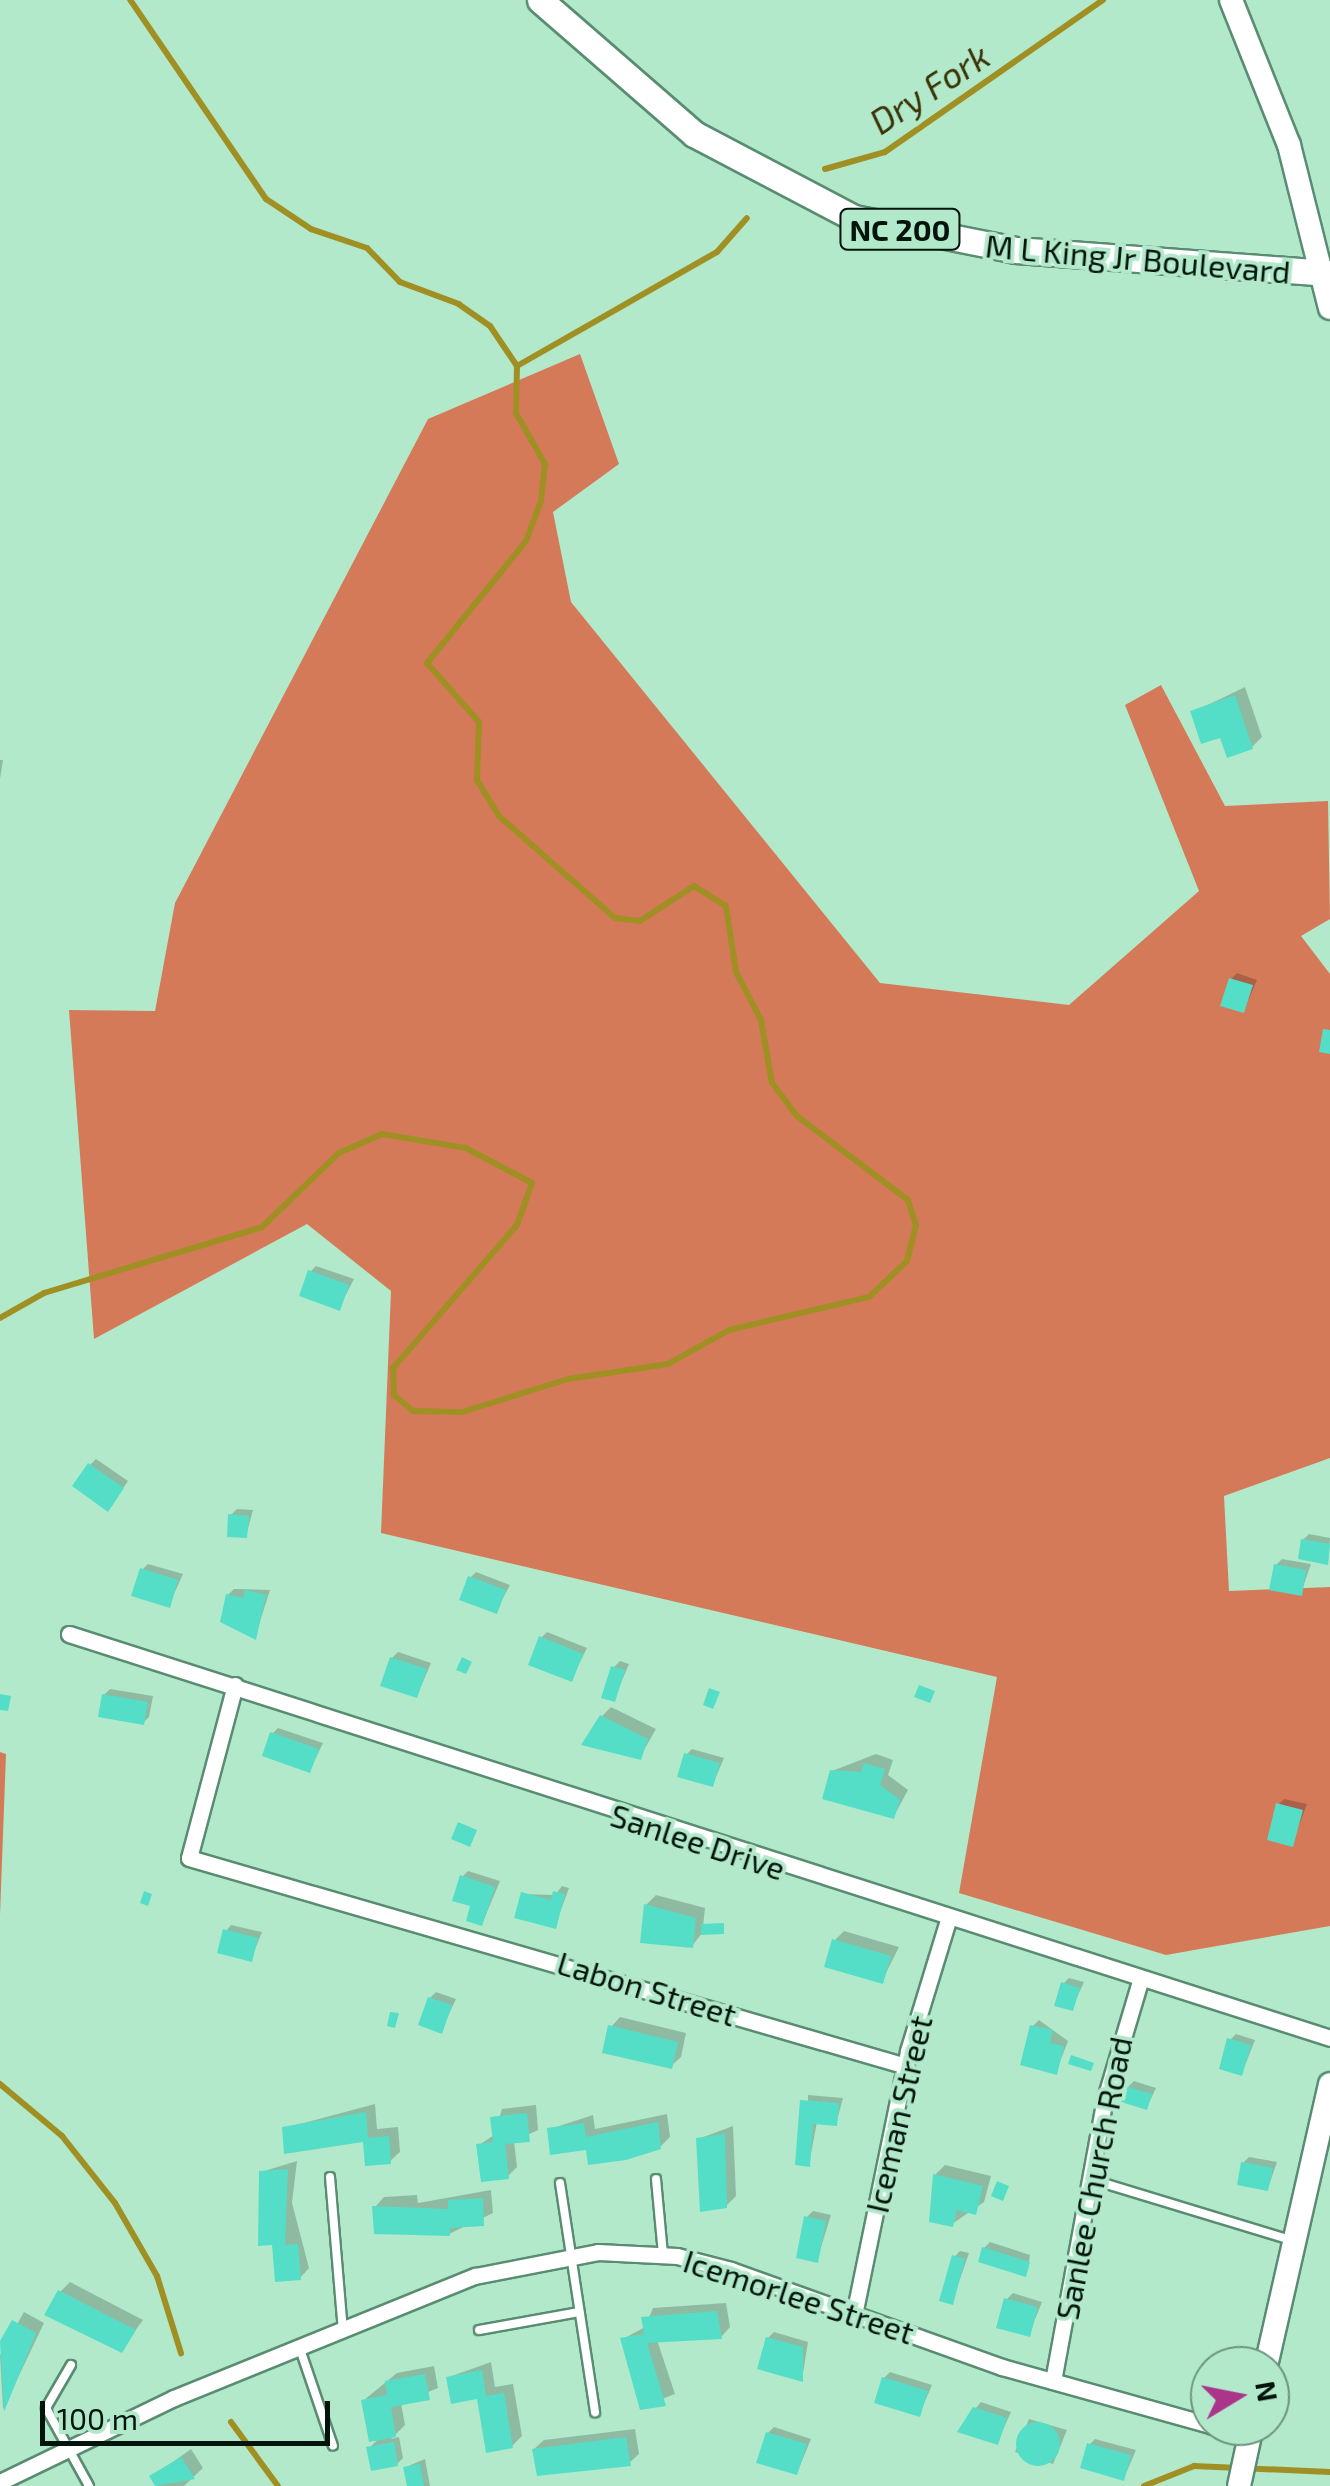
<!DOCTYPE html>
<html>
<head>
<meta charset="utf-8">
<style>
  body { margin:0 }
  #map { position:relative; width:1330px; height:2486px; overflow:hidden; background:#b3e9cb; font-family:"Exo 2",sans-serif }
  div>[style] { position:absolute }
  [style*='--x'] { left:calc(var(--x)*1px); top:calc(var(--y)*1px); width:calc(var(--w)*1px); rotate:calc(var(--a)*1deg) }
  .forest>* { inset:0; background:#d57a59 }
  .shadow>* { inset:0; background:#0003 }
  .stream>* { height:6px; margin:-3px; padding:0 3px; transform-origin:3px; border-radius:3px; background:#a09024 }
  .building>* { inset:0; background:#54dec8 }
  .round { border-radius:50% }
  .roads { filter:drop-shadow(2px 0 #598c71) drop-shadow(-2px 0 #598c71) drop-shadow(0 2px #598c71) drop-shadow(0 -2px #598c71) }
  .service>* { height:8px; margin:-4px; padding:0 4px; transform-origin:4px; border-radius:4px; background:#fff }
  .minor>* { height:15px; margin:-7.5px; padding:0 7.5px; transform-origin:7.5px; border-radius:7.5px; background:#fff }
  .secondary>* { height:22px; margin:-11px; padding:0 11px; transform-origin:11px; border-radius:11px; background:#fff }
  .primary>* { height:25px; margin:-12.5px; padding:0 12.5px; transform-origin:12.5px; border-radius:12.5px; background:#fff }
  span { translate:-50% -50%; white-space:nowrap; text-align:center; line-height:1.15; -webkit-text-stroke:8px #b3e9cb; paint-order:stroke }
  .shield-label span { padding:2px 8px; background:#b3e9cb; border:2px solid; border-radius:8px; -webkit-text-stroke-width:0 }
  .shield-label { font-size:30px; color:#02140b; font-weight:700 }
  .street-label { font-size:32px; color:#02140b }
  .water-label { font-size:35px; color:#3a3306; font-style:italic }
  .north { position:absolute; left:1190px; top:2346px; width:100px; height:100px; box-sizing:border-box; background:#b3e9cb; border:2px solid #6c947e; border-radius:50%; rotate:80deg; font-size:28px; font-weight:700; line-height:40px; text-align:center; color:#02140b }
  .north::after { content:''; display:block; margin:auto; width:35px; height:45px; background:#ac358c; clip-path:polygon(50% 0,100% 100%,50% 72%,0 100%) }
  .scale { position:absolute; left:40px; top:2401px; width:290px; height:45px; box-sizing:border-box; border:5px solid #02140b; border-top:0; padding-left:12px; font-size:30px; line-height:35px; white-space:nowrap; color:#02140b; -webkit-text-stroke:8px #b3e9cb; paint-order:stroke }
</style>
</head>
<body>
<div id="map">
  <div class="forest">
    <i style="clip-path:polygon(580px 354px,619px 464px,553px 512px,571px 602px,880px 983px,1069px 1005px,1199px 891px,1125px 705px,1161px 685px,1225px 806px,1328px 801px,1330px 919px,1301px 936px,1330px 974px,1330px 1458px,1224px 1496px,1229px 1591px,1330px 1587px,1330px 1926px,1166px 1955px,959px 1893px,997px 1677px,381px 1533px,391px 1291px,307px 1224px,94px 1339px,69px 1010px,155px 1011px,175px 903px,428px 419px)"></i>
    <i style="clip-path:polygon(0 1752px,6px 1754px,0 1915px)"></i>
  </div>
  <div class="shadow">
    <i style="clip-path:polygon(1245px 687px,1262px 737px,1252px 747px,1193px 712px)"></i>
    <i style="clip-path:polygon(0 760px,3px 760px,0 779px)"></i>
    <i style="clip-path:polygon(1237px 973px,1257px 980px,1244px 1011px,1231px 979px)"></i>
    <i style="clip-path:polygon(316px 1266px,354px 1279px,339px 1308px,310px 1272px)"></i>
    <i style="clip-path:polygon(96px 1459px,128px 1481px,113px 1503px,90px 1465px)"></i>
    <i style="clip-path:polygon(237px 1509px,253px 1510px,246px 1536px,231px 1515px)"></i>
    <i style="clip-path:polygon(1309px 1534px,1330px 1538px,1328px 1562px,1303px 1540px)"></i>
    <i style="clip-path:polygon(1282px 1559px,1311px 1564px,1301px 1593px,1276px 1565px)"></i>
    <i style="clip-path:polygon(148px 1564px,183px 1574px,169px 1605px,142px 1570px)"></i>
    <i style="clip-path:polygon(476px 1572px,510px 1585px,496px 1611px,470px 1578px)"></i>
    <i style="clip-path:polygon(234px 1589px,270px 1590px,255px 1637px,228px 1595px)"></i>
    <i style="clip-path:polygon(547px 1632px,587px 1648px,571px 1680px,541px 1638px)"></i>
    <i style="clip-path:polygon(398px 1652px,431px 1663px,417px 1696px,392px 1658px)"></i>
    <i style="clip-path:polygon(620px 1661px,629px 1664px,614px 1699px,614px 1667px)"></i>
    <i style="clip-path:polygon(110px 1689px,153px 1696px,149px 1717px,143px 1723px,104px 1695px)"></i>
    <i style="clip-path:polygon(611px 1707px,656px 1729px,640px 1757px,601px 1717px)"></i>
    <i style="clip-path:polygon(278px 1728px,323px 1743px,310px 1770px,272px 1734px)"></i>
    <i style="clip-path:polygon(692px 1749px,724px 1758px,713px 1784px,686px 1755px)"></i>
    <i style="clip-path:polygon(876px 1754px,893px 1760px,888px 1775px,908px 1790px,894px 1816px,832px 1771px)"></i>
    <i style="clip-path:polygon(1284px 1799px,1307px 1804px,1292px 1844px,1278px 1805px)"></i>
    <i style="clip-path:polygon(468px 1871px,500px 1881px,482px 1924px,462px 1877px)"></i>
    <i style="clip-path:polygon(562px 1886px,569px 1888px,555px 1926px,523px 1894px,555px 1895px)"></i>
    <i style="clip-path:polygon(656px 1895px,705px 1908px,703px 1927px,725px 1930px,702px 1933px,692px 1946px,646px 1905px)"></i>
    <i style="clip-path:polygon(231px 1925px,262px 1932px,251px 1959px,226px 1931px)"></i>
    <i style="clip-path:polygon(844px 1931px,899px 1947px,882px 1981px,834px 1941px)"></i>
    <i style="clip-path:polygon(1069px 1978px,1084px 1982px,1072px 2008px,1063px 1984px)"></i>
    <i style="clip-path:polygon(436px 1992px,456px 1999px,441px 2031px,430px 1998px)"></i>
    <i style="clip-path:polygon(620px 2017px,686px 2033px,681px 2057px,671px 2066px,611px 2027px)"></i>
    <i style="clip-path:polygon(1039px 2020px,1068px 2041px,1056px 2072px,1033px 2026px)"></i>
    <i style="clip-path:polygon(1236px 2034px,1255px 2040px,1242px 2073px,1230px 2040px)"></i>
    <i style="clip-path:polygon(1134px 2081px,1156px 2088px,1147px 2107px,1128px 2087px)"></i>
    <i style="clip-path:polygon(808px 2095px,843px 2098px,836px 2124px,817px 2122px,809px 2164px)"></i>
    <i style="clip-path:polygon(375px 2104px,377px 2129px,398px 2127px,400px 2152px,390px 2161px,365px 2139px,285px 2128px)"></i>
    <i style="clip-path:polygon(536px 2105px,538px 2130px,514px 2141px,517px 2167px,508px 2176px,479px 2145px,494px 2135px,502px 2109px)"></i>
    <i style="clip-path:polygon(667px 2114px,670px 2137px,660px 2147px,589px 2148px,550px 2129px,593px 2115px,595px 2129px)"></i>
    <i style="clip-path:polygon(733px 2126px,736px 2196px,726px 2206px,698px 2139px)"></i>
    <i style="clip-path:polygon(1249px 2157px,1277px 2162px,1268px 2188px,1243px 2163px)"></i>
    <i style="clip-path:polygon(297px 2161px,292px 2203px,309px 2268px,300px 2278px,274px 2242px,261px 2172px)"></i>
    <i style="clip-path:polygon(945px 2165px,991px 2176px,984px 2202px,952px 2224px,935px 2175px)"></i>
    <i style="clip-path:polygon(491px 2190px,493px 2213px,449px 2234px,375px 2207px,384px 2197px,417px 2195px,418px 2203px)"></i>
    <i style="clip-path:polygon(813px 2211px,831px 2215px,817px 2260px,807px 2217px)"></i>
    <i style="clip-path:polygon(990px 2242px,1030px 2255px,1028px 2270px,984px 2248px)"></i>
    <i style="clip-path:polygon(960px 2251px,969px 2253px,952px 2302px,954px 2257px)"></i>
    <i style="clip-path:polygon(70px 2282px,143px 2320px,121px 2350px,60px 2292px)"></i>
    <i style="clip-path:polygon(1013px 2293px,1042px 2302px,1029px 2334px,1007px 2299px)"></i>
    <i style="clip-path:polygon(726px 2303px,730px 2327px,721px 2337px,657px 2340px,675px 2394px,642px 2407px,623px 2339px,645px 2327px,653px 2308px)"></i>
    <i style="clip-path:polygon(24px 2312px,44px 2323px,3px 2409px,0 2355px)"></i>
    <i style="clip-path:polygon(774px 2332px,808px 2342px,802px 2379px,768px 2338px)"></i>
    <i style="clip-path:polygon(491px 2362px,495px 2387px,513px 2384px,522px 2436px,512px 2446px,479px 2397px,449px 2377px)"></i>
    <i style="clip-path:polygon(434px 2366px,438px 2388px,401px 2403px,405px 2425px,391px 2439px,399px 2437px,403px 2458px,397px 2464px,369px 2448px,379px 2438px,364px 2400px,397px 2373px)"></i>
    <i style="clip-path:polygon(890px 2372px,932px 2385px,919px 2415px,884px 2378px)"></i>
    <i style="clip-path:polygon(981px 2402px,1011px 2412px,997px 2443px,975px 2409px)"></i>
    <i style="clip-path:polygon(1029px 2419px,1067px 2430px,1053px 2464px,1015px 2452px)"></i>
    <i style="clip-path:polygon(774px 2427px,811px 2439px,797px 2473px,768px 2433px)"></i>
    <i style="clip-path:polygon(635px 2429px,639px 2454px,629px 2463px,534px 2449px,544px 2440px)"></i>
    <i style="clip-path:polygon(1095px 2439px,1136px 2450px,1124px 2478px,1089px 2445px)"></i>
    <i style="clip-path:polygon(191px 2449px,203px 2468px,184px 2486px,158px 2486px,152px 2477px)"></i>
    <i style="clip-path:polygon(425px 2459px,430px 2486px,409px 2486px,406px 2467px)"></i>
  </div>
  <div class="stream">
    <i style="--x:825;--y:169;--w:62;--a:-15.8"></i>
    <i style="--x:885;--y:152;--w:266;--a:-34.9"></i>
    <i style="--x:517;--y:366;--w:230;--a:-29.7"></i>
    <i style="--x:717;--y:252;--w:45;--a:-48.6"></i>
    <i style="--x:0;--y:1318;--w:51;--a:-29.6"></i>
    <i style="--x:44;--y:1293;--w:228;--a:-16.8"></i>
    <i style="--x:262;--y:1227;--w:107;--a:-43.9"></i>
    <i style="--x:339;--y:1153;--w:47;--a:-23.8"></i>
    <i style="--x:382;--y:1134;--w:85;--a:9.5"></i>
    <i style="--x:466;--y:1148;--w:75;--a:27.9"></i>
    <i style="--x:532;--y:1183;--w:45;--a:109.7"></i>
    <i style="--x:517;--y:1225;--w:189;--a:130.9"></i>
    <i style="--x:393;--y:1368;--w:27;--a:88"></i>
    <i style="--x:394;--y:1395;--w:25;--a:40"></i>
    <i style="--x:413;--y:1411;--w:49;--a:1.2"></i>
    <i style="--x:462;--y:1412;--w:111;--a:-17.3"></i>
    <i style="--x:568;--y:1379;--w:101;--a:-8.5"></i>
    <i style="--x:668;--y:1364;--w:70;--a:-29.1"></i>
    <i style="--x:729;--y:1330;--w:144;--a:-13.3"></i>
    <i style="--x:869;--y:1297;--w:52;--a:-43.5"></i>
    <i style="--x:907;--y:1261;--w:37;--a:-76"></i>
    <i style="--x:916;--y:1225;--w:26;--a:-108"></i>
    <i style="--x:908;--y:1200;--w:139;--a:-142.9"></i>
    <i style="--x:797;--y:1116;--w:41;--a:-127.1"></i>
    <i style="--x:772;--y:1083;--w:64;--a:-99.9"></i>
    <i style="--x:761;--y:1020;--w:54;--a:-117.5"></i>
    <i style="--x:736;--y:972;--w:67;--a:-98.6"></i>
    <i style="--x:726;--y:906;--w:38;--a:-148"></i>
    <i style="--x:694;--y:886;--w:64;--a:147.1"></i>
    <i style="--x:640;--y:921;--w:25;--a:-173"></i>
    <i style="--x:615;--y:918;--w:154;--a:-138.7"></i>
    <i style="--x:499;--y:816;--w:42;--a:-121.4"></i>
    <i style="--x:477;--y:780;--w:58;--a:-88"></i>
    <i style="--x:479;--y:722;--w:79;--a:-131.4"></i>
    <i style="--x:427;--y:663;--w:157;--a:-50.9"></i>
    <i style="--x:526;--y:541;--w:43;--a:-69.4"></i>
    <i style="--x:541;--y:501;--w:37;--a:-84"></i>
    <i style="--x:545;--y:464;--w:59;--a:-119.6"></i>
    <i style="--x:516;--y:413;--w:47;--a:-88.8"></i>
    <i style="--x:517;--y:366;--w:48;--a:-124"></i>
    <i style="--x:490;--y:326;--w:38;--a:-145"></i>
    <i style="--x:459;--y:304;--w:63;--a:-159.6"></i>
    <i style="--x:400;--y:282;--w:47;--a:-134.1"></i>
    <i style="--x:367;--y:248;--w:59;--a:-161.3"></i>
    <i style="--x:311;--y:229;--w:54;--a:-146.3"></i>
    <i style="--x:266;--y:199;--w:241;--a:-124.3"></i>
    <i style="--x:0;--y:2084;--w:81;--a:40"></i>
    <i style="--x:62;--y:2136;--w:85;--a:51.7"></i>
    <i style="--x:115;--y:2203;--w:84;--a:60.1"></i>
    <i style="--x:157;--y:2276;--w:81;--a:72.7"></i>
    <i style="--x:231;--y:2422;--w:79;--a:53.7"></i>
    <i style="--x:1144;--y:2486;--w:54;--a:-21.8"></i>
    <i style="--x:1194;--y:2466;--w:136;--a:2.5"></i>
  </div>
  <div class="building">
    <i style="clip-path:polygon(1235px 695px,1253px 749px,1227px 758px,1220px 738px,1201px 744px,1190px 711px)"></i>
    <i style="clip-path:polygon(1229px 978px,1253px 985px,1244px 1013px,1220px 1006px)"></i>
    <i style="clip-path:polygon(1323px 1029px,1330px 1030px,1330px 1054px,1319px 1052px)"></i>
    <i style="clip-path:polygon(308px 1270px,349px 1285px,340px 1311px,299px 1296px)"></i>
    <i style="clip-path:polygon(88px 1463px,124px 1488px,108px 1512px,72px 1486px)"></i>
    <i style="clip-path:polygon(228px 1514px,249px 1516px,247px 1538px,227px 1537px)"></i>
    <i style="clip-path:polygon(1301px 1539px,1330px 1544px,1328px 1565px,1298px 1559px)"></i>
    <i style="clip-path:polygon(1274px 1564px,1306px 1570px,1302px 1596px,1269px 1590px)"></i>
    <i style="clip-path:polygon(140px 1568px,178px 1580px,170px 1608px,131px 1596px)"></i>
    <i style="clip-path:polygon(468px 1576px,506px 1590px,497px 1614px,459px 1600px)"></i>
    <i style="clip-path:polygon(245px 1590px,266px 1595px,256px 1640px,220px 1622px,226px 1594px,243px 1598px)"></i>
    <i style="clip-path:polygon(539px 1636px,583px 1654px,572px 1682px,528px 1665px)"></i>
    <i style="clip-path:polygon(390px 1657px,427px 1669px,417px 1698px,380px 1686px)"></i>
    <i style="clip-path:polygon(462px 1657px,472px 1662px,466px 1674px,456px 1670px)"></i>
    <i style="clip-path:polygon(611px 1666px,625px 1670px,615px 1702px,601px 1698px)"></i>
    <i style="clip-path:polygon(919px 1685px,935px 1691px,930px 1703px,914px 1697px)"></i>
    <i style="clip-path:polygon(709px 1688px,720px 1692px,713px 1709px,703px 1705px)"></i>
    <i style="clip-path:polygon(0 1694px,11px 1696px,8px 1711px,0 1710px)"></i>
    <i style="clip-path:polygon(102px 1694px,148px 1702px,144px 1725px,98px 1717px)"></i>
    <i style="clip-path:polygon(600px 1715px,648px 1739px,641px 1760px,581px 1745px)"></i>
    <i style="clip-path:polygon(270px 1732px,319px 1749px,310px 1773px,262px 1756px)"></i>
    <i style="clip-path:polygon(684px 1753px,720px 1763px,713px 1787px,677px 1777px)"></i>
    <i style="clip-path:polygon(864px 1763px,885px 1769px,880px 1785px,900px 1800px,894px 1819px,822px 1799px,830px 1770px,861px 1772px)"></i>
    <i style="clip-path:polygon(1276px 1803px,1303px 1810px,1293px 1847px,1267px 1840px)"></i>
    <i style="clip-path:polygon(458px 1822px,477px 1830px,470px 1847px,451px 1839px)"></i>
    <i style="clip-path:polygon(460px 1875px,495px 1887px,482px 1926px,466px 1921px,470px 1906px,452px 1901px)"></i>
    <i style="clip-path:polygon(144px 1891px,152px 1894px,148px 1906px,140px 1903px)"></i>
    <i style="clip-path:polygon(553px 1891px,565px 1894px,556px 1929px,514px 1918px,521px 1892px,551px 1900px)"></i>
    <i style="clip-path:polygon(644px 1904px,696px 1918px,693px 1948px,640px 1943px)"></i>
    <i style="clip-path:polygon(724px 1923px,724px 1934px,701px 1935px,701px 1924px)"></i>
    <i style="clip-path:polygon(223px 1929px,258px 1938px,252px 1962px,217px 1953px)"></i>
    <i style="clip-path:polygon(832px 1939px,891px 1956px,883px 1984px,824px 1967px)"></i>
    <i style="clip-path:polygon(1061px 1982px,1080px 1988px,1073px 2011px,1054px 2006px)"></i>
    <i style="clip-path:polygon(428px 1997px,452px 2005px,442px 2034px,418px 2025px)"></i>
    <i style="clip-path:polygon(390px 2012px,399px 2013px,395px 2028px,387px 2026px)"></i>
    <i style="clip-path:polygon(608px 2025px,678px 2042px,672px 2069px,602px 2053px)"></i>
    <i style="clip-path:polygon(1030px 2025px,1053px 2030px,1050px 2043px,1064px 2046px,1057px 2075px,1020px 2065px)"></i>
    <i style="clip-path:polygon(1227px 2038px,1251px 2045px,1242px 2076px,1219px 2069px)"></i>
    <i style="clip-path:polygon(1071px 2055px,1094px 2063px,1091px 2071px,1068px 2064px)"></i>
    <i style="clip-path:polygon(1125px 2086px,1152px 2094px,1147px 2110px,1121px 2102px)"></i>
    <i style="clip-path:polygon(800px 2100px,839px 2103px,837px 2126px,813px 2124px,810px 2167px,795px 2165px)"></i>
    <i style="clip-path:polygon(366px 2112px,368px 2138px,389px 2136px,391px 2164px,365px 2166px,363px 2142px,284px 2154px,282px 2127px)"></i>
    <i style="clip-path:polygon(527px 2113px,530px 2142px,505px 2144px,509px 2179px,481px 2182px,476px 2144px,493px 2142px,490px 2117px)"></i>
    <i style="clip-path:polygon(658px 2122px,661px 2149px,626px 2160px,588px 2165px,586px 2150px,550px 2155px,547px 2128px,584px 2123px,586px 2137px)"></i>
    <i style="clip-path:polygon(725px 2134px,727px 2208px,700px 2212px,696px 2138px)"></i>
    <i style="clip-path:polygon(1241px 2162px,1273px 2168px,1268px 2191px,1237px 2185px)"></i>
    <i style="clip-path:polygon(288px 2169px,285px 2245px,298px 2244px,301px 2280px,275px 2282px,272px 2245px,258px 2246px,259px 2171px)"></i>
    <i style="clip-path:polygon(933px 2174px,983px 2186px,976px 2215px,957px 2210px,953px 2227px,929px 2222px)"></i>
    <i style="clip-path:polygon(997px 2181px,1009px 2186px,1003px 2201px,991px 2196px)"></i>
    <i style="clip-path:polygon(483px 2198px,484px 2226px,450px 2228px,450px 2236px,374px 2234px,372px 2206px,448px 2209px,448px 2200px)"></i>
    <i style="clip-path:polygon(804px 2216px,826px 2221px,818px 2263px,796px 2258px)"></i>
    <i style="clip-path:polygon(982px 2247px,1030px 2262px,1026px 2277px,978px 2262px)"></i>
    <i style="clip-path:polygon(952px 2255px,965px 2259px,953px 2305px,939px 2301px)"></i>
    <i style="clip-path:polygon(58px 2290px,136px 2330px,122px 2353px,44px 2315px)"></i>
    <i style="clip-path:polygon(1004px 2298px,1038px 2307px,1030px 2337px,996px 2328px)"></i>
    <i style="clip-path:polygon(717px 2311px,722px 2339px,647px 2343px,666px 2406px,640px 2410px,620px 2338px,644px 2334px,641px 2317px)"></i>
    <i style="clip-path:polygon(12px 2320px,36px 2333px,4px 2412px,0 2341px)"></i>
    <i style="clip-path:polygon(766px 2337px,803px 2347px,803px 2382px,757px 2369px)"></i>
    <i style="clip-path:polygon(482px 2370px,486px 2396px,504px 2393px,513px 2448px,486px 2453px,477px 2399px,451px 2404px,446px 2377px)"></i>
    <i style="clip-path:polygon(425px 2374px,430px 2400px,391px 2407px,396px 2437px,369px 2442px,361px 2400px,387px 2395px,385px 2381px)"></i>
    <i style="clip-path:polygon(882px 2377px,928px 2391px,920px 2417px,874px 2403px)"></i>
    <i style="clip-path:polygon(973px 2407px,1007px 2418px,998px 2445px,957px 2432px)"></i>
    <i class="round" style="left:1016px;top:2422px;width:44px;height:44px"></i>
    <i style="clip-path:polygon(766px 2432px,807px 2444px,797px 2475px,756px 2463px)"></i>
    <i style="clip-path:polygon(626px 2437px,631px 2466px,537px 2476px,532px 2449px)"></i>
    <i style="clip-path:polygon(394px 2442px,398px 2466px,371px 2471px,366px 2447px)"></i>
    <i style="clip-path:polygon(1087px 2443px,1131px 2455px,1124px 2481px,1080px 2468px)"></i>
    <i style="clip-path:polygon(181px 2457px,195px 2479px,155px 2486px,149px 2476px)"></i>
    <i style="clip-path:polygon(420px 2464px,424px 2486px,407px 2486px,403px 2467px)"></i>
  </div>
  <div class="roads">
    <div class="service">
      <i style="--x:330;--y:2177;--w:155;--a:85.2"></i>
      <i style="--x:656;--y:2179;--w:75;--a:84.7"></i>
      <i style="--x:1090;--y:2179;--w:210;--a:16.9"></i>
      <i style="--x:560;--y:2183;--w:232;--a:81.3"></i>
      <i style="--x:479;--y:2330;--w:102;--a:-10.2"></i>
      <i style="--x:300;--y:2349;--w:102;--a:71.2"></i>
      <i style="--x:71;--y:2365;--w:50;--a:120.2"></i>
      <i style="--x:46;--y:2408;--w:89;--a:61.1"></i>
    </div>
    <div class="minor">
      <i style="--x:69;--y:1634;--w:1324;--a:17.76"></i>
      <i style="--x:235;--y:1685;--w:179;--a:104.9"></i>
      <i style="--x:189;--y:1858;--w:747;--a:16.18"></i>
      <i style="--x:855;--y:2310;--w:264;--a:-78.4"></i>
      <i style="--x:908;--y:2051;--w:137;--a:-73"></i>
      <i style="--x:1053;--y:2381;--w:284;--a:-79.6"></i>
      <i style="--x:1104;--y:2102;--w:129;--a:-73.4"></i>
      <i style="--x:1212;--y:2426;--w:39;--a:12"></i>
      <i style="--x:0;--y:2482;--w:193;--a:-25.8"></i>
      <i style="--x:174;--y:2398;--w:325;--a:-22.1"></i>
      <i style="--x:475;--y:2276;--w:125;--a:-11"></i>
      <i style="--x:598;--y:2252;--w:79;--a:2.9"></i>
      <i style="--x:677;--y:2256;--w:56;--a:14.5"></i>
      <i style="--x:731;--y:2270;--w:288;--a:19.7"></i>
      <i style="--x:1002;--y:2367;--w:216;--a:15.6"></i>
    </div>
    <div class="secondary">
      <i style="--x:1231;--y:0;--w:156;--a:68.2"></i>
      <i style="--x:1289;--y:145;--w:168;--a:75.9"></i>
      <i style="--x:1266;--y:2366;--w:289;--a:-77.2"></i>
      <i style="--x:1239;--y:2486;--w:61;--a:-77.8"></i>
    </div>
    <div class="primary">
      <i style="--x:540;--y:0;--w:204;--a:41"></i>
      <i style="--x:694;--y:134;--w:181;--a:27.7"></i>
      <i style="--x:854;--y:218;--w:164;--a:11.2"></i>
      <i style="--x:1015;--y:250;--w:316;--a:4.2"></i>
    </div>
  </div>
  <div class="shield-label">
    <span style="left:900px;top:229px">NC 200</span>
  </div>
  <div class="street-label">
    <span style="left:1138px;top:258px;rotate:5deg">M L King Jr Boulevard</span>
    <span style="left:698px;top:1841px;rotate:18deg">Sanlee Drive</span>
    <span style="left:647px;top:1988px;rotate:17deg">Labon Street</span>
    <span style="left:898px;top:2114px;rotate:-77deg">Iceman Street</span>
    <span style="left:1093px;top:2178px;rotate:-79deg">Sanlee Church Road</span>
    <span style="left:799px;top:2296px;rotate:18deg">Icemorlee Street</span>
  </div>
  <div class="water-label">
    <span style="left:929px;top:88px;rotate:-33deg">Dry Fork</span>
  </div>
  <div class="north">N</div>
  <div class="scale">100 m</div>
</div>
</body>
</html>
